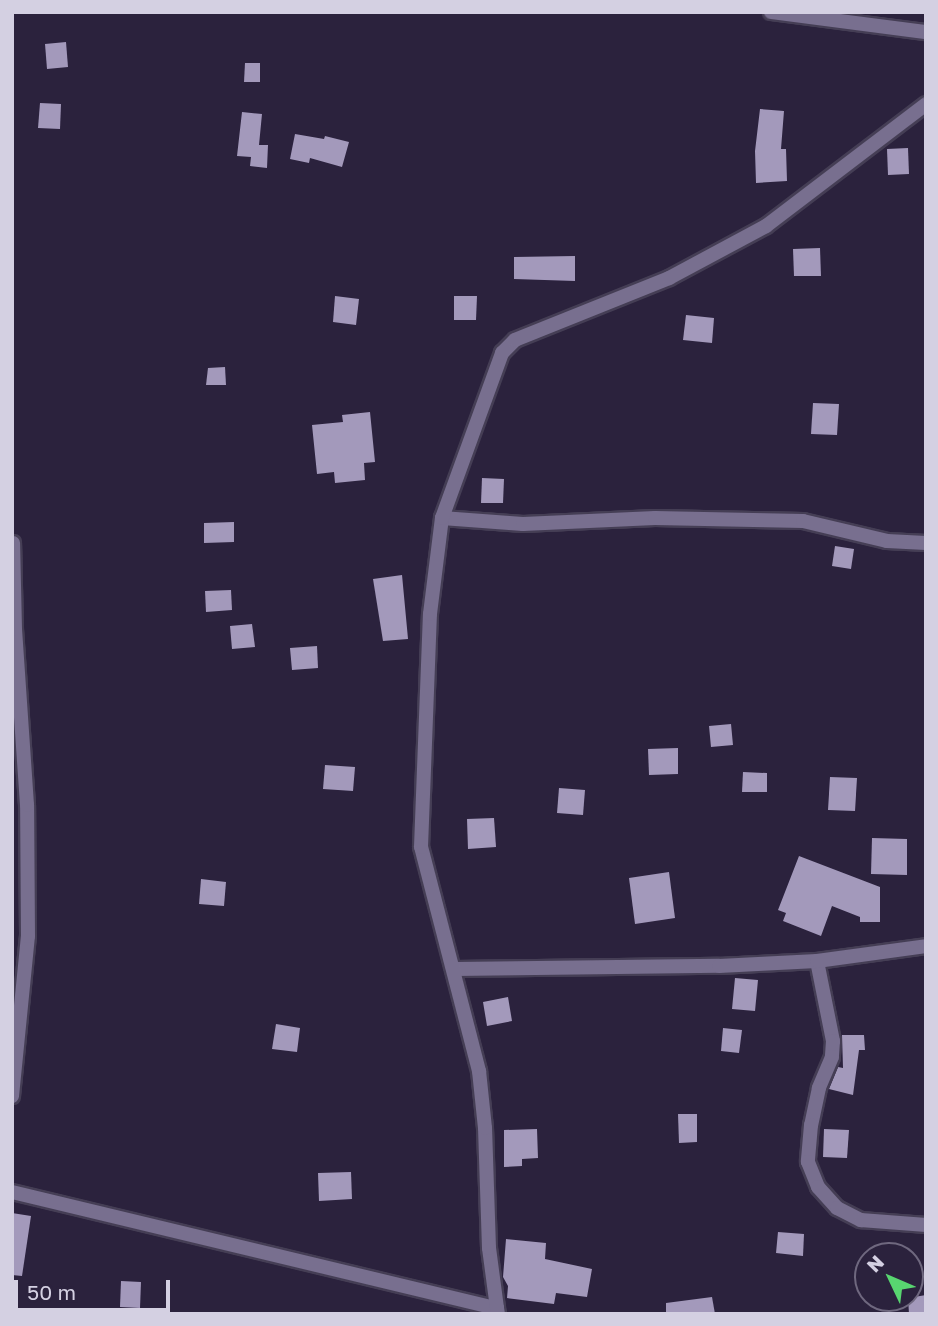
<!DOCTYPE html>
<html>
<head>
<meta charset="utf-8">
<style>
  body { margin:0 }
  #map { position:relative; width:938px; height:1326px; overflow:hidden; background:#2b223d; font-family:"Golos Text",sans-serif }
  div>[style] { position:absolute }
  [style*='--x'] { left:calc(var(--x)*1px); top:calc(var(--y)*1px); width:calc(var(--w)*1px); rotate:calc(var(--a)*1deg) }
  .building>* { inset:0; background:#a399bb }
  .roads { filter:drop-shadow(2px 0 #453e55) drop-shadow(-2px 0 #453e55) drop-shadow(0 2px #453e55) drop-shadow(0 -2px #453e55) }
  .street>* { height:14px; margin:-7px; padding:0 7px; transform-origin:7px; border-radius:7px; background:#786f8f }
  span { translate:-50% -50%; white-space:nowrap; text-align:center; line-height:1.15; -webkit-text-stroke:7px #2b223d; paint-order:stroke }
  .frame { position:absolute; inset:0; border:14px solid #d4d0e2; pointer-events:none }
  .north { position:absolute; left:854px; top:1242px; width:70px; height:70px; box-sizing:border-box; background:#2b223d; border:2px solid #6f687f; border-radius:50%; rotate:314deg; font-size:19px; font-weight:700; line-height:28px; text-align:center; color:#d4d0e2 }
  .north::after { content:''; display:block; margin:auto; width:24px; height:32px; background:#58d570; clip-path:polygon(50% 0,100% 100%,50% 72%,0 100%) }
  .scale { position:absolute; left:14px; top:1280px; width:156px; height:32px; box-sizing:border-box; border:4px solid #d4d0e2; border-top:0; padding-left:9px; font-size:21px; line-height:24px; white-space:nowrap; color:#d4d0e2; -webkit-text-stroke:5px #2b223d; paint-order:stroke }
</style>
</head>
<body>
<div id="map">
  <div class="building">
    <i style="clip-path:polygon(66px 42px,68px 67px,47px 69px,45px 44px)"></i>
    <i style="clip-path:polygon(245px 63px,260px 63px,260px 82px,244px 82px)"></i>
    <i style="clip-path:polygon(40px 103px,61px 104px,60px 129px,38px 128px)"></i>
    <i style="clip-path:polygon(760px 109px,784px 111px,781px 149px,786px 149px,787px 181px,756px 183px,755px 151px)"></i>
    <i style="clip-path:polygon(242px 112px,262px 114px,259px 145px,268px 145px,267px 168px,250px 166px,251px 157px,237px 156px)"></i>
    <i style="clip-path:polygon(295px 134px,324px 139px,325px 136px,349px 142px,342px 167px,310px 158px,309px 163px,290px 159px)"></i>
    <i style="clip-path:polygon(908px 148px,909px 174px,888px 175px,887px 149px)"></i>
    <i style="clip-path:polygon(820px 248px,821px 276px,794px 276px,793px 249px)"></i>
    <i style="clip-path:polygon(575px 256px,575px 281px,514px 279px,514px 257px)"></i>
    <i style="clip-path:polygon(335px 296px,359px 299px,356px 325px,333px 322px)"></i>
    <i style="clip-path:polygon(454px 296px,477px 296px,476px 320px,454px 320px)"></i>
    <i style="clip-path:polygon(686px 315px,714px 318px,712px 343px,683px 340px)"></i>
    <i style="clip-path:polygon(225px 367px,226px 385px,206px 385px,208px 368px)"></i>
    <i style="clip-path:polygon(813px 403px,839px 404px,837px 435px,811px 434px)"></i>
    <i style="clip-path:polygon(370px 412px,375px 462px,364px 463px,365px 480px,335px 483px,334px 472px,317px 474px,312px 425px,343px 422px,342px 415px)"></i>
    <i style="clip-path:polygon(482px 478px,504px 479px,503px 503px,481px 503px)"></i>
    <i style="clip-path:polygon(234px 522px,234px 542px,204px 543px,204px 523px)"></i>
    <i style="clip-path:polygon(835px 546px,854px 549px,851px 569px,832px 566px)"></i>
    <i style="clip-path:polygon(402px 575px,408px 639px,383px 641px,373px 579px)"></i>
    <i style="clip-path:polygon(231px 590px,232px 610px,206px 612px,205px 591px)"></i>
    <i style="clip-path:polygon(252px 624px,255px 647px,232px 649px,230px 626px)"></i>
    <i style="clip-path:polygon(317px 646px,318px 668px,292px 670px,290px 648px)"></i>
    <i style="clip-path:polygon(731px 724px,733px 745px,711px 747px,709px 726px)"></i>
    <i style="clip-path:polygon(678px 748px,678px 774px,649px 775px,648px 749px)"></i>
    <i style="clip-path:polygon(325px 765px,355px 767px,353px 791px,323px 789px)"></i>
    <i style="clip-path:polygon(743px 772px,767px 773px,767px 792px,742px 792px)"></i>
    <i style="clip-path:polygon(830px 777px,857px 778px,855px 811px,828px 810px)"></i>
    <i style="clip-path:polygon(559px 788px,585px 790px,583px 815px,557px 813px)"></i>
    <i style="clip-path:polygon(494px 818px,496px 847px,468px 849px,467px 819px)"></i>
    <i style="clip-path:polygon(872px 838px,907px 839px,907px 875px,871px 874px)"></i>
    <i style="clip-path:polygon(799px 856px,880px 887px,880px 922px,860px 922px,860px 917px,832px 906px,821px 936px,783px 921px,786px 913px,778px 910px)"></i>
    <i style="clip-path:polygon(669px 872px,675px 918px,635px 924px,629px 878px)"></i>
    <i style="clip-path:polygon(201px 879px,226px 882px,224px 906px,199px 904px)"></i>
    <i style="clip-path:polygon(735px 978px,758px 980px,755px 1011px,732px 1009px)"></i>
    <i style="clip-path:polygon(508px 997px,512px 1021px,487px 1026px,483px 1002px)"></i>
    <i style="clip-path:polygon(276px 1024px,300px 1028px,297px 1052px,272px 1049px)"></i>
    <i style="clip-path:polygon(723px 1028px,742px 1030px,739px 1053px,721px 1051px)"></i>
    <i style="clip-path:polygon(842px 1035px,864px 1035px,865px 1050px,859px 1050px,853px 1095px,829px 1089px,838px 1067px,843px 1068px)"></i>
    <i style="clip-path:polygon(678px 1114px,697px 1114px,697px 1142px,679px 1143px)"></i>
    <i style="clip-path:polygon(537px 1129px,538px 1158px,522px 1159px,522px 1166px,504px 1167px,504px 1130px)"></i>
    <i style="clip-path:polygon(824px 1129px,849px 1130px,847px 1158px,823px 1157px)"></i>
    <i style="clip-path:polygon(351px 1172px,352px 1199px,319px 1201px,318px 1173px)"></i>
    <i style="clip-path:polygon(12px 1213px,31px 1216px,22px 1276px,12px 1275px)"></i>
    <i style="clip-path:polygon(778px 1232px,804px 1234px,803px 1256px,776px 1253px)"></i>
    <i style="clip-path:polygon(506px 1239px,546px 1243px,545px 1259px,592px 1269px,587px 1297px,556px 1293px,554px 1304px,507px 1298px,508px 1286px,503px 1277px)"></i>
    <i style="clip-path:polygon(121px 1281px,141px 1282px,140px 1308px,120px 1307px)"></i>
    <i style="clip-path:polygon(926px 1295px,926px 1314px,909px 1314px,908px 1298px)"></i>
    <i style="clip-path:polygon(712px 1297px,715px 1314px,666px 1314px,666px 1303px)"></i>
  </div>
  <div class="roads">
    <div class="street">
      <i style="--x:771;--y:12;--w:156;--a:7.4"></i>
      <i style="--x:442;--y:518;--w:81;--a:4.2"></i>
      <i style="--x:523;--y:524;--w:132;--a:-2.6"></i>
      <i style="--x:655;--y:518;--w:148;--a:1.2"></i>
      <i style="--x:803;--y:521;--w:86;--a:13.4"></i>
      <i style="--x:887;--y:541;--w:39;--a:3"></i>
      <i style="--x:817;--y:961;--w:82;--a:78.7"></i>
      <i style="--x:833;--y:1041;--w:16;--a:94"></i>
      <i style="--x:832;--y:1057;--w:34;--a:113"></i>
      <i style="--x:819;--y:1088;--w:38;--a:102"></i>
      <i style="--x:811;--y:1125;--w:37;--a:95"></i>
      <i style="--x:808;--y:1162;--w:27;--a:68"></i>
      <i style="--x:818;--y:1187;--w:28;--a:48"></i>
      <i style="--x:837;--y:1208;--w:27;--a:27"></i>
      <i style="--x:861;--y:1220;--w:65;--a:4.4"></i>
      <i style="--x:455;--y:969;--w:264;--a:-0.7"></i>
      <i style="--x:719;--y:966;--w:98;--a:-2.9"></i>
      <i style="--x:817;--y:961;--w:110;--a:-7.8"></i>
      <i style="--x:12;--y:1096;--w:161;--a:-84.3"></i>
      <i style="--x:28;--y:936;--w:131;--a:-90.4"></i>
      <i style="--x:27;--y:805;--w:176;--a:-93.9"></i>
      <i style="--x:15;--y:629;--w:86;--a:-91.3"></i>
      <i style="--x:12;--y:1192;--w:499;--a:13.5"></i>
      <i style="--x:497;--y:1308;--w:6;--a:81"></i>
      <i style="--x:497;--y:1308;--w:61;--a:-97.6"></i>
      <i style="--x:489;--y:1248;--w:120;--a:-91.9"></i>
      <i style="--x:485;--y:1128;--w:57;--a:-96"></i>
      <i style="--x:479;--y:1071;--w:231;--a:-104.5"></i>
      <i style="--x:421;--y:847;--w:233;--a:-87.8"></i>
      <i style="--x:430;--y:614;--w:97;--a:-82.9"></i>
      <i style="--x:442;--y:518;--w:176;--a:-70"></i>
      <i style="--x:502;--y:353;--w:18;--a:-45"></i>
      <i style="--x:515;--y:340;--w:166;--a:-21.9"></i>
      <i style="--x:669;--y:278;--w:110;--a:-28.2"></i>
      <i style="--x:766;--y:226;--w:201;--a:-37.3"></i>
    </div>
  </div>
  <div class="frame"></div>
  <div class="north">N</div>
  <div class="scale">50 m</div>
</div>
</body>
</html>
